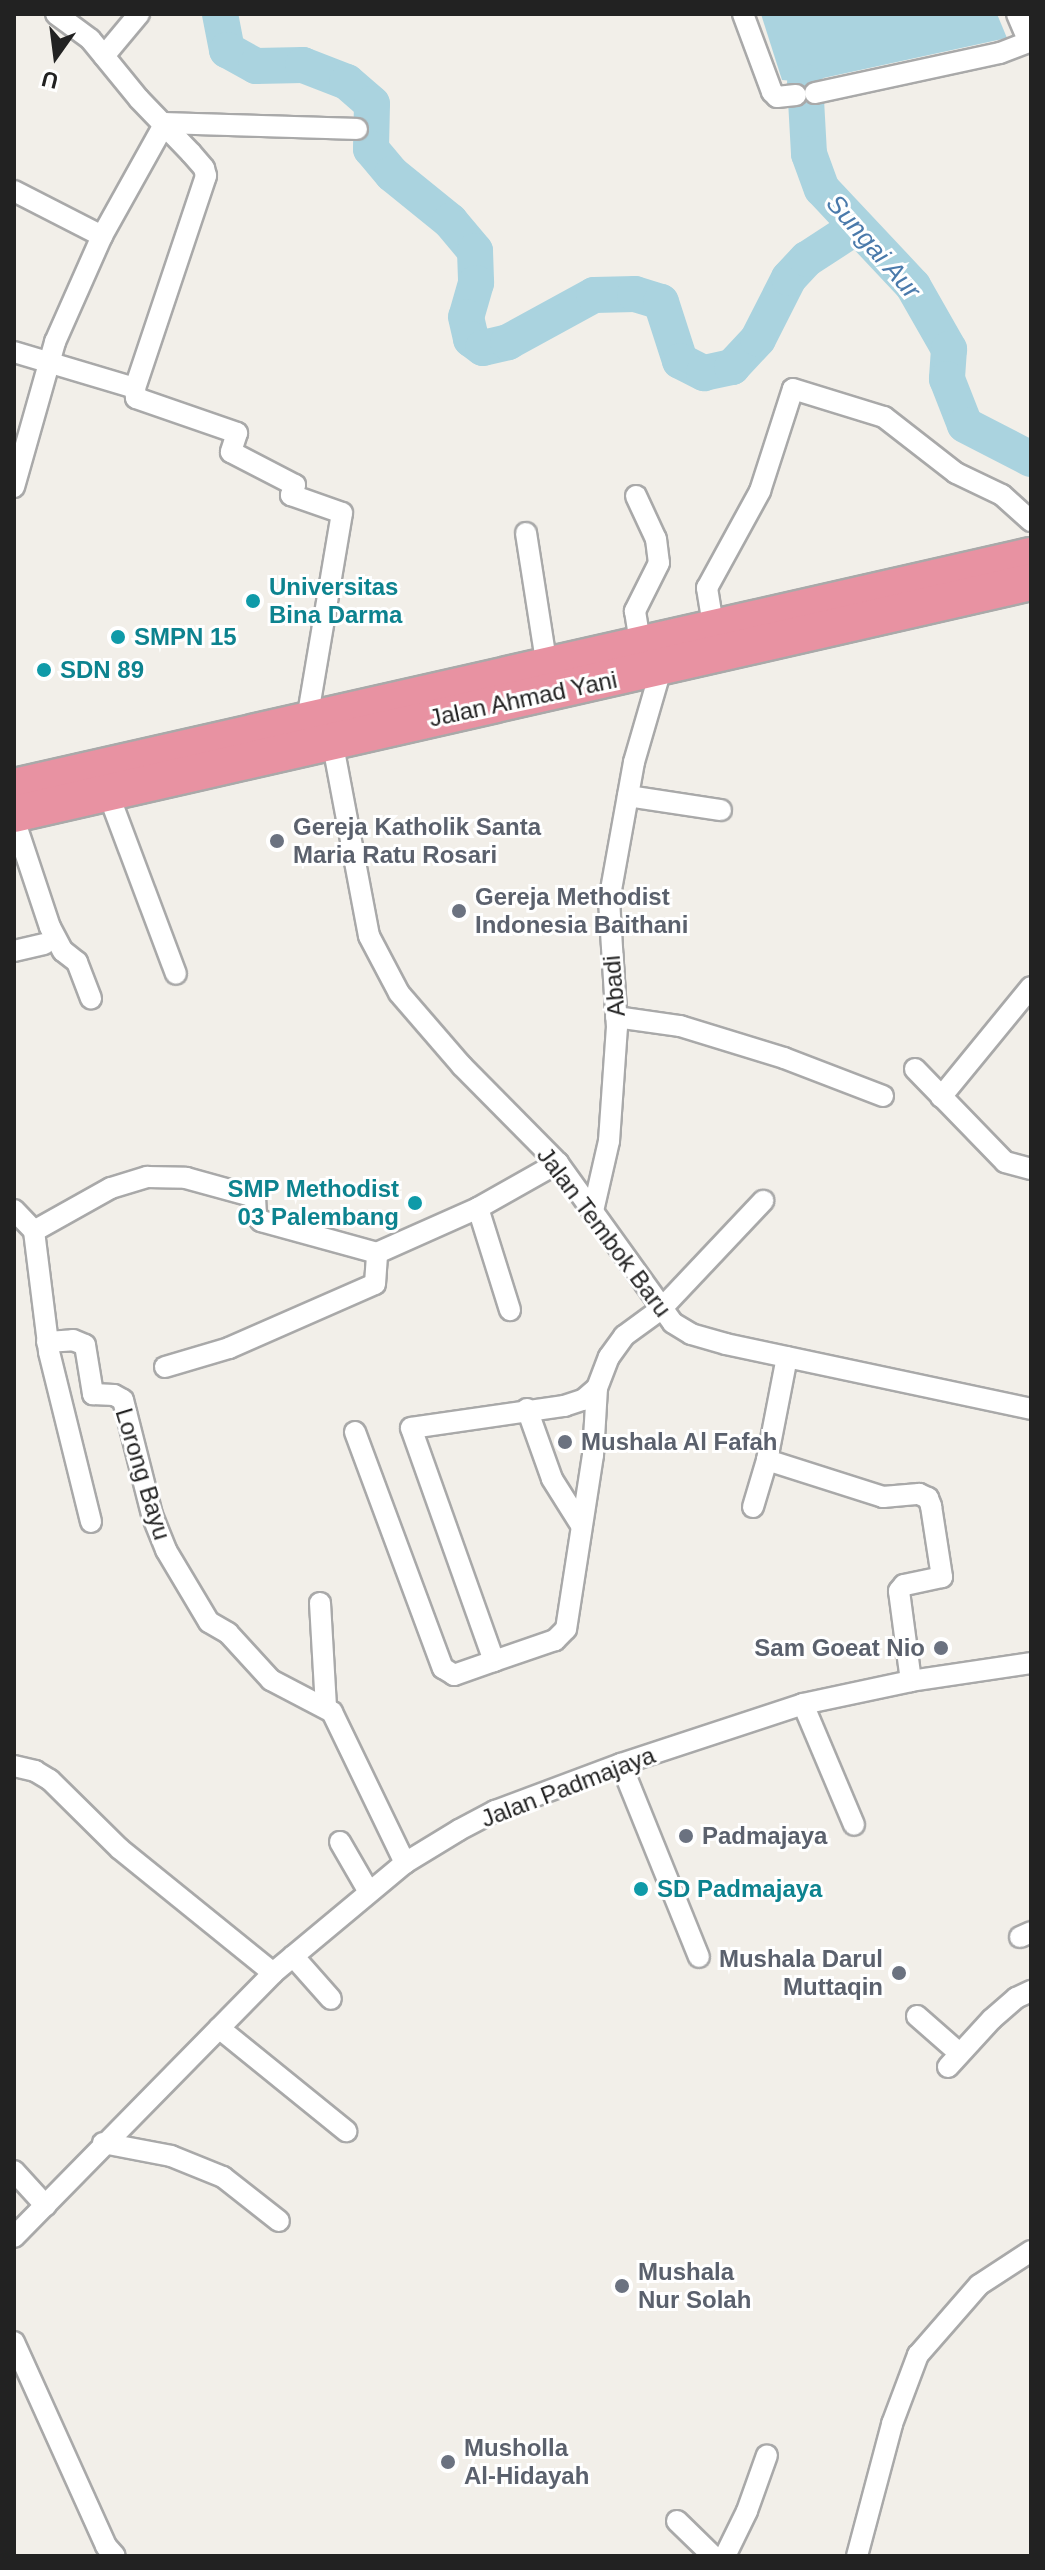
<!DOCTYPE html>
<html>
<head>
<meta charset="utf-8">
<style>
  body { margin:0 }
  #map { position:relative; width:1045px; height:2570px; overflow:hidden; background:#f2efe9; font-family:Arial,sans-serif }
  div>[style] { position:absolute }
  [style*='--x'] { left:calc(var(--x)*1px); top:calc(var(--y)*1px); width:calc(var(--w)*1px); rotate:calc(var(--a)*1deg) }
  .water>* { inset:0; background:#aad3df }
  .river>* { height:36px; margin:-18px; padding:0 18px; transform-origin:18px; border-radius:18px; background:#aad3df }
  .roads { filter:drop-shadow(2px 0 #a9a9a9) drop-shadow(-2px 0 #a9a9a9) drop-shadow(0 2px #a9a9a9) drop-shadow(0 -2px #a9a9a9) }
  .street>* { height:20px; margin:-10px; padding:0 10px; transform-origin:10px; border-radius:10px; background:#fff }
  .highway>* { height:36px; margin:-18px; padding:0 18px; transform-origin:18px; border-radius:18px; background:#e892a2 }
  .dots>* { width:22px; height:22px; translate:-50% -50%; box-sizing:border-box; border:4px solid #fff; border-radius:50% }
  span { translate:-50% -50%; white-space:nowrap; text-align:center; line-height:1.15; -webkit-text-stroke:6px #fff; paint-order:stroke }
  .culture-label { font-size:24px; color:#0d838f; font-weight:700 }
  .left { translate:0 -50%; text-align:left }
  .right { translate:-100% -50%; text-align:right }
  .street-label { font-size:24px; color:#222 }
  .worship-label { font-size:24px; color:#5b616d; font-weight:700 }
  .water-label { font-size:26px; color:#4a7aab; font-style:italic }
  .frame { position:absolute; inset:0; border:16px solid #222; pointer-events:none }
  .north { position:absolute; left:16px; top:16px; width:80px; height:80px; -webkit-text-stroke:6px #fff; paint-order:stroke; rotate:194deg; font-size:22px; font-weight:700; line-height:32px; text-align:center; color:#222 }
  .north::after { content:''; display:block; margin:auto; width:28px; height:36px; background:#222; clip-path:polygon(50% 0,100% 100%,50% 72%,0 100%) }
</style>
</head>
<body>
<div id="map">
  <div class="water">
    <i style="clip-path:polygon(761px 14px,997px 14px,1007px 38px,805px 82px,782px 80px)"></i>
  </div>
  <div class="river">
    <i style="--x:220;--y:14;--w:37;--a:79"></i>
    <i style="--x:227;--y:50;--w:33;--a:29"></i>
    <i style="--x:256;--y:66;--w:47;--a:-1.2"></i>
    <i style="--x:303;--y:65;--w:47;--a:21.1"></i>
    <i style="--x:347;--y:82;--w:33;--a:41"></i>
    <i style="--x:372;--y:104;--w:45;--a:91.3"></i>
    <i style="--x:371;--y:149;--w:33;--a:50"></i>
    <i style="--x:392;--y:174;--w:75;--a:39"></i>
    <i style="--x:450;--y:221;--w:39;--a:50"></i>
    <i style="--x:475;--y:251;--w:32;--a:88"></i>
    <i style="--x:476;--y:283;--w:35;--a:106"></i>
    <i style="--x:466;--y:317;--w:23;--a:77"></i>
    <i style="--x:471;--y:339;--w:15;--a:37"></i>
    <i style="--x:483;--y:348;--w:26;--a:-13"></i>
    <i style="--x:508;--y:342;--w:98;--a:-28.7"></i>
    <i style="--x:594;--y:295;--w:41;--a:-1.4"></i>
    <i style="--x:635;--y:294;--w:27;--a:17"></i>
    <i style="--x:661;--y:302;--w:62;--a:72.1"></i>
    <i style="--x:680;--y:361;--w:27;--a:27"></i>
    <i style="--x:704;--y:373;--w:29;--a:-12"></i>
    <i style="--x:732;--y:367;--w:38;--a:-47"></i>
    <i style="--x:758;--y:339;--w:68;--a:-63.1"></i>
    <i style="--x:789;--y:278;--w:26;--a:-47"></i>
    <i style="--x:807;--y:259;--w:59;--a:-33.1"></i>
    <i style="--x:805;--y:82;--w:72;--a:86.8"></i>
    <i style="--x:809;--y:154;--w:37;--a:70"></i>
    <i style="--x:822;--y:189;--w:133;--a:46.8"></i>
    <i style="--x:913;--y:286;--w:73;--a:60.3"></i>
    <i style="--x:949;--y:349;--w:30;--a:94"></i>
    <i style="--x:947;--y:379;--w:49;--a:68.6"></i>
    <i style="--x:965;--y:425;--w:74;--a:27.3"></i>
  </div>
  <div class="roads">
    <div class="street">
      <i style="--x:743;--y:14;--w:83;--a:69.6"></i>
      <i style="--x:772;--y:92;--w:7;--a:45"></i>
      <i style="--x:777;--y:97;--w:19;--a:-6"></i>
      <i style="--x:1017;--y:14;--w:30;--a:67"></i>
      <i style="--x:104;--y:56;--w:55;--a:-50.2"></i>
      <i style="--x:815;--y:93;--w:189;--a:-12.2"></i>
      <i style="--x:1000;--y:53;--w:33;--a:-21"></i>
      <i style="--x:14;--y:191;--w:99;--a:27.1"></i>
      <i style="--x:14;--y:352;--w:126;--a:16.6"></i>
      <i style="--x:135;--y:388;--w:224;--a:-71.5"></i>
      <i style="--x:206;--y:176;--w:8;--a:-104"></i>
      <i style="--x:204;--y:168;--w:20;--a:-131"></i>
      <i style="--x:191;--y:153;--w:75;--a:-133.9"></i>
      <i style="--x:139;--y:99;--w:77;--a:-129.2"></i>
      <i style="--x:90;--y:39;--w:42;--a:-143.7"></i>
      <i style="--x:135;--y:388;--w:10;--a:84"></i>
      <i style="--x:136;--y:398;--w:107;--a:19.1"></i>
      <i style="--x:237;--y:433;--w:20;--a:108"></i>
      <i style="--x:231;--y:452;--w:72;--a:27.3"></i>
      <i style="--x:295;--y:485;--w:11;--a:112"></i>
      <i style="--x:291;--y:495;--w:54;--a:19.4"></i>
      <i style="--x:342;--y:513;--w:210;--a:99.6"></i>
      <i style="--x:14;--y:487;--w:151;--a:-74.2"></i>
      <i style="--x:55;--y:342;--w:116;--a:-66.1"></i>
      <i style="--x:102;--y:236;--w:129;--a:-60.9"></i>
      <i style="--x:165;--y:123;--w:192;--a:1.8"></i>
      <i style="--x:636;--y:496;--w:47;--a:65.1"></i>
      <i style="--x:656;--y:539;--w:24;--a:83"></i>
      <i style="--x:659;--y:563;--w:54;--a:116.6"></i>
      <i style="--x:635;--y:611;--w:36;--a:81"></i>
      <i style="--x:526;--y:533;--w:136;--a:81.1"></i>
      <i style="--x:714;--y:631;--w:44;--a:-99.2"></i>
      <i style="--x:707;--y:588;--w:111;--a:-61.3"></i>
      <i style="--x:760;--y:491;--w:107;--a:-72.1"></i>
      <i style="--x:793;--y:389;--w:95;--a:17.1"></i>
      <i style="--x:884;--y:417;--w:91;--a:37.9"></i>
      <i style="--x:956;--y:473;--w:51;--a:25.6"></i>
      <i style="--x:1002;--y:495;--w:39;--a:42"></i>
      <i style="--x:332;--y:740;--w:199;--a:79.3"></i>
      <i style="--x:369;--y:936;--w:64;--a:62.2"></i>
      <i style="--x:399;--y:993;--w:96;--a:49.2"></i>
      <i style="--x:462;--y:1066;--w:136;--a:45.3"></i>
      <i style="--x:558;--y:1163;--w:197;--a:54.3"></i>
      <i style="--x:673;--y:1323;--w:21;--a:31"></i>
      <i style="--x:691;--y:1334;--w:36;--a:16"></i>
      <i style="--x:726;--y:1344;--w:312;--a:12"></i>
      <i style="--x:108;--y:793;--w:193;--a:69.4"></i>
      <i style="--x:628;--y:796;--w:94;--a:8.6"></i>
      <i style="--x:14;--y:819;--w:114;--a:71.6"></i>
      <i style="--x:50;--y:927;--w:27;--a:62"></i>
      <i style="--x:63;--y:951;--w:18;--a:38"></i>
      <i style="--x:77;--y:962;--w:39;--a:69"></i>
      <i style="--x:14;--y:951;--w:31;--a:-13"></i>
      <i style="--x:616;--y:1017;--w:65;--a:8"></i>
      <i style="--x:680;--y:1026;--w:109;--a:17.1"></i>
      <i style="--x:784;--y:1058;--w:106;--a:21"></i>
      <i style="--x:915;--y:1069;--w:129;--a:45.9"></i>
      <i style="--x:1005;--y:1162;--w:27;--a:15"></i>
      <i style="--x:941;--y:1097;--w:142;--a:-50.7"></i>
      <i style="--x:478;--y:1208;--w:107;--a:72.6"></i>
      <i style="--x:14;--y:1210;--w:29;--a:46"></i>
      <i style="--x:34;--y:1231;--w:122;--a:82.9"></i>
      <i style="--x:49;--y:1352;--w:175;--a:76.1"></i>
      <i style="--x:593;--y:1211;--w:72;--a:-77.1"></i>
      <i style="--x:609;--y:1141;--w:114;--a:-86"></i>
      <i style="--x:617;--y:1027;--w:126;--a:-93.6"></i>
      <i style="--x:609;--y:901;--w:141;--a:-79.8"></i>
      <i style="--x:634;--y:762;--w:97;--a:-73.8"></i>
      <i style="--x:34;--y:1231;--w:88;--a:-29.2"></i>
      <i style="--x:111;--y:1188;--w:38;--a:-17"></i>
      <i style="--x:147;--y:1177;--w:39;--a:1"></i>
      <i style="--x:186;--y:1178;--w:72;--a:15.4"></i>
      <i style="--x:255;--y:1197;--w:18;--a:87"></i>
      <i style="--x:256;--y:1215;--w:8;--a:50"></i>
      <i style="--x:261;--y:1221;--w:120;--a:15.4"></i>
      <i style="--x:377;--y:1253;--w:111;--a:-24"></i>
      <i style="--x:478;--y:1208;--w:92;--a:-29.4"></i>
      <i style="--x:47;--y:1342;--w:26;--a:-4"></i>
      <i style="--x:73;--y:1340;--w:13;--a:23"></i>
      <i style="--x:85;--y:1345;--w:50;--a:80.7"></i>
      <i style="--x:93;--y:1394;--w:21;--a:3"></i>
      <i style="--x:114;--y:1395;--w:10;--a:29"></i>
      <i style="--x:123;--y:1400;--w:119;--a:75.8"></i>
      <i style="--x:152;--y:1515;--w:38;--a:68"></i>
      <i style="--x:166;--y:1550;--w:84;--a:59.2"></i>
      <i style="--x:209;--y:1622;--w:22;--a:30"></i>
      <i style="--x:228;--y:1633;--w:64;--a:47.5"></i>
      <i style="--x:271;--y:1680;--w:69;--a:27.7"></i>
      <i style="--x:332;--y:1712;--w:168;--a:64.2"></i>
      <i style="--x:787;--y:1357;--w:105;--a:101"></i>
      <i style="--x:767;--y:1460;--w:122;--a:17.7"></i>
      <i style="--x:883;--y:1497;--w:36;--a:-5"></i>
      <i style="--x:919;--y:1494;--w:10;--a:24"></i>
      <i style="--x:928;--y:1498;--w:9;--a:69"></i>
      <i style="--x:931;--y:1506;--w:72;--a:81.2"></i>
      <i style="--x:942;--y:1577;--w:39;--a:168"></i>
      <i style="--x:904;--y:1585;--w:8;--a:130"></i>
      <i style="--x:899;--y:1591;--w:91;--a:82.4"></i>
      <i style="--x:165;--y:1367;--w:67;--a:-16.5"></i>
      <i style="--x:229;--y:1348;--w:159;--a:-23.7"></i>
      <i style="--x:375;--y:1284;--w:31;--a:-86"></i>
      <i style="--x:597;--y:1388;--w:67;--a:93.4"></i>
      <i style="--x:593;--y:1455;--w:176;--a:98.8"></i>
      <i style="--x:566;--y:1629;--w:16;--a:135"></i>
      <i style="--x:555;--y:1640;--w:65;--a:161"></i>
      <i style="--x:494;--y:1661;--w:247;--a:-109.6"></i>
      <i style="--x:411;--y:1428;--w:155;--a:-8.2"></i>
      <i style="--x:564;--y:1406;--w:20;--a:-18"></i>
      <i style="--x:583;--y:1400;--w:18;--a:-41"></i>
      <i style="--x:597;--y:1388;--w:33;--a:-69"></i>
      <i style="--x:609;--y:1357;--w:26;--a:-54"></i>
      <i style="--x:624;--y:1336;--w:46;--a:-36.1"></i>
      <i style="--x:661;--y:1309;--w:149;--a:-46.6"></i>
      <i style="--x:527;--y:1409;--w:74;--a:70.3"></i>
      <i style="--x:552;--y:1479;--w:54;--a:57.8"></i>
      <i style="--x:355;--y:1432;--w:252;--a:69.6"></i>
      <i style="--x:443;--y:1668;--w:13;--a:32"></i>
      <i style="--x:454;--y:1675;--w:42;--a:-19.3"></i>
      <i style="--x:753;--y:1507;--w:49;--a:-73.4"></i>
      <i style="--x:320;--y:1603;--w:105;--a:86.7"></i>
      <i style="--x:803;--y:1704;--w:131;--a:67.1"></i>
      <i style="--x:621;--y:1764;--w:208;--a:68"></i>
      <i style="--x:14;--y:1766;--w:22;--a:13"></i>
      <i style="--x:35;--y:1771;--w:17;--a:31"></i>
      <i style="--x:50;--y:1780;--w:98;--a:44.6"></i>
      <i style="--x:120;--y:1849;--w:197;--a:39"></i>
      <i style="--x:340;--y:1842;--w:58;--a:59.9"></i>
      <i style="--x:1020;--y:1937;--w:12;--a:-24"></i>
      <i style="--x:293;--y:1956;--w:57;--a:48.5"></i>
      <i style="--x:917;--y:2016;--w:55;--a:41.3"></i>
      <i style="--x:219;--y:2028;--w:164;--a:39"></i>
      <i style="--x:948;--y:2067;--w:65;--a:-47.5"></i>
      <i style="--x:992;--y:2019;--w:32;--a:-41"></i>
      <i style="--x:1016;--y:1998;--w:17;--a:-25"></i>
      <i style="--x:103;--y:2143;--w:69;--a:10.8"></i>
      <i style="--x:171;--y:2156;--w:56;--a:22"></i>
      <i style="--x:223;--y:2177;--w:71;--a:38.2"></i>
      <i style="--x:14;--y:2171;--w:47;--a:47.6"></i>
      <i style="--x:14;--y:2237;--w:370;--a:-45.5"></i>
      <i style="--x:273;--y:1973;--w:172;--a:-39.8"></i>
      <i style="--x:405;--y:1863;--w:63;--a:-31.4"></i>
      <i style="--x:459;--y:1830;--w:41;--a:-27.8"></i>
      <i style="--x:495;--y:1811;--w:134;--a:-20.5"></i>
      <i style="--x:621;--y:1764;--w:192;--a:-18.2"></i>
      <i style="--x:803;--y:1704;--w:110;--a:-12"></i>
      <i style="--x:911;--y:1681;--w:121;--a:-8.5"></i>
      <i style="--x:14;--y:2342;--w:224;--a:65.7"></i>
      <i style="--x:106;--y:2546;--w:13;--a:48"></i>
      <i style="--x:677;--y:2521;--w:50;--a:44.2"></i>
      <i style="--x:725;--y:2556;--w:50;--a:-63.9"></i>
      <i style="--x:747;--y:2511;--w:59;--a:-70.3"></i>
      <i style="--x:857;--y:2556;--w:137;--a:-75.1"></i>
      <i style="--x:892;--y:2424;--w:74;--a:-69.4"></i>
      <i style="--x:918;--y:2355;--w:93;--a:-48.9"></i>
      <i style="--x:979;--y:2285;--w:62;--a:-33.2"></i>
    </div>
    <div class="highway">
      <i style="--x:14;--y:787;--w:1043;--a:-12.8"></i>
      <i style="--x:14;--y:814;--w:1043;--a:-12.85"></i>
    </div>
  </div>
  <div class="dots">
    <i style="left:253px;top:601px;background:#0f9aa8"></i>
    <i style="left:118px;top:637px;background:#0f9aa8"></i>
    <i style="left:44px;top:670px;background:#0f9aa8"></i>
    <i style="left:277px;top:841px;background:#6b7280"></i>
    <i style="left:459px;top:911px;background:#6b7280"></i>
    <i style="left:415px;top:1203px;background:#0f9aa8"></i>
    <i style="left:565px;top:1442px;background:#6b7280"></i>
    <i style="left:941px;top:1648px;background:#6b7280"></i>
    <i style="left:686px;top:1836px;background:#6b7280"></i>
    <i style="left:641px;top:1889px;background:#0f9aa8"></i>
    <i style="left:899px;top:1973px;background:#6b7280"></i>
    <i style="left:622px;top:2286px;background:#6b7280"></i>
    <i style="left:448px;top:2462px;background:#6b7280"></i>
  </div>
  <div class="culture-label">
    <span class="left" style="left:269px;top:601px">Universitas<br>Bina Darma</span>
    <span class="left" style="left:134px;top:637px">SMPN 15</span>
    <span class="left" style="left:60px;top:670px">SDN 89</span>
    <span class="right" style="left:399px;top:1203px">SMP Methodist<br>03 Palembang</span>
    <span class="left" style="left:657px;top:1889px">SD Padmajaya</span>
  </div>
  <div class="street-label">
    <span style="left:523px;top:699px;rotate:-12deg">Jalan Ahmad Yani</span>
    <span style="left:614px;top:986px;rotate:-95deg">Abadi</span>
    <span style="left:604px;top:1232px;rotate:53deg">Jalan Tembok Baru</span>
    <span style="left:143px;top:1474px;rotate:73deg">Lorong Bayu</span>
    <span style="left:568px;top:1787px;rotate:-21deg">Jalan Padmajaya</span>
  </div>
  <div class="worship-label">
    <span class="left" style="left:293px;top:841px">Gereja Katholik Santa<br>Maria Ratu Rosari</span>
    <span class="left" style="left:475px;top:911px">Gereja Methodist<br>Indonesia Baithani</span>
    <span class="left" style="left:581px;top:1442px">Mushala Al Fafah</span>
    <span class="right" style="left:925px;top:1648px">Sam Goeat Nio</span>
    <span class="left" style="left:702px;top:1836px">Padmajaya</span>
    <span class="right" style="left:883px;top:1973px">Mushala Darul<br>Muttaqin</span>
    <span class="left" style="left:638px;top:2286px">Mushala<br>Nur Solah</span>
    <span class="left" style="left:464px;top:2462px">Musholla<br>Al-Hidayah</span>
  </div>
  <div class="water-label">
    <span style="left:873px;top:247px;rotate:49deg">Sungai Aur</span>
  </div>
  <div class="frame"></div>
  <div class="north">U</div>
</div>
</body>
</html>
